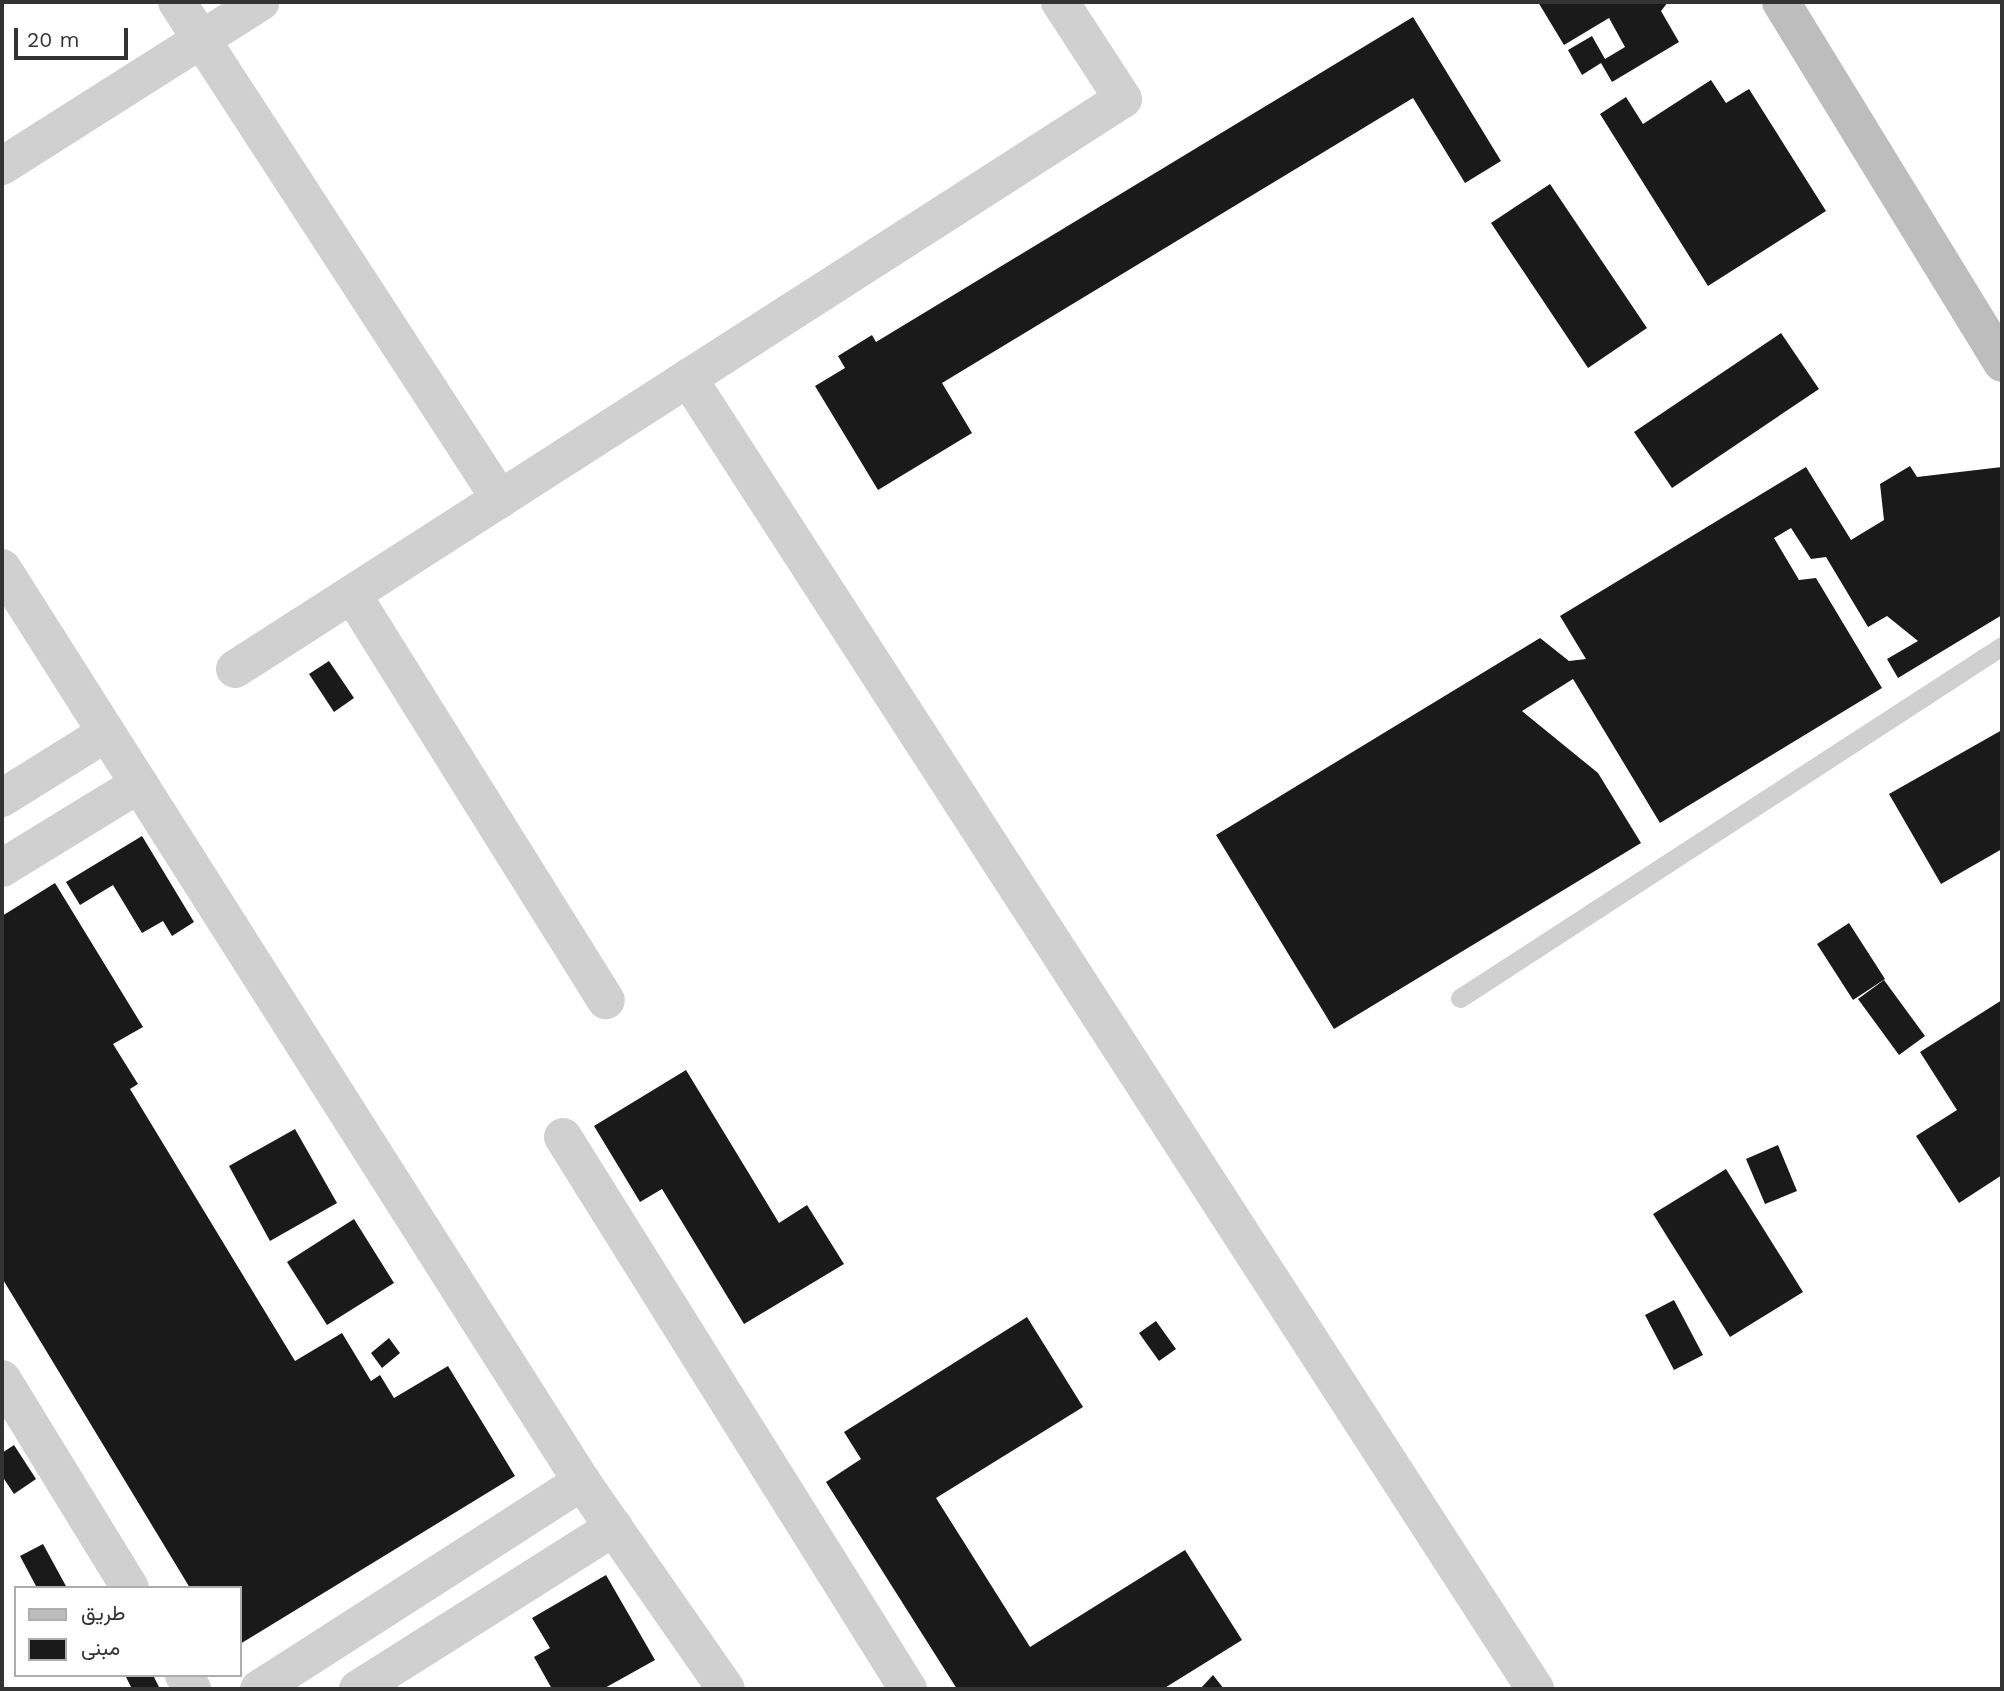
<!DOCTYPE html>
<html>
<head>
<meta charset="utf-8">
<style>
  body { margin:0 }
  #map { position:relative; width:2004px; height:1691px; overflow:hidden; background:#fff; font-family:"Work Sans",Vazirmatn,sans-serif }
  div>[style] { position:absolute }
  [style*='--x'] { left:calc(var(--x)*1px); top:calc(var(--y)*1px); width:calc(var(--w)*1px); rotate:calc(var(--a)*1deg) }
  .building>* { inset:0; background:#1a1a1a }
  .service>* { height:19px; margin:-9.5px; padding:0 9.5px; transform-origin:9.5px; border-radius:9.5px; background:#d0d0d0 }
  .minor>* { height:38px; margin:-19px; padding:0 19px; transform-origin:19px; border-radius:19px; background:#d0d0d0 }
  .secondary>* { height:38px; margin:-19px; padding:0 19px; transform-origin:19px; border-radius:19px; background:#bdbdbd }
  span { translate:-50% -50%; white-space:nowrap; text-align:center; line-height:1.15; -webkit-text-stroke:7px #fff; paint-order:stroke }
  .frame { position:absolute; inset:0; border:4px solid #333; pointer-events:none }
  .legend { position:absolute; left:14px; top:1586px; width:228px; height:91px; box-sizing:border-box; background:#fff; border:2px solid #adadad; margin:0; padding:9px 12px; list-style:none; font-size:21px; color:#333 }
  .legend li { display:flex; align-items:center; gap:14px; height:35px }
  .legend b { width:35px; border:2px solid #adadad }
  .scale { position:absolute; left:14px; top:28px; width:114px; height:32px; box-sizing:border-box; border:4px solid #333; border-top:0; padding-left:9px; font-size:21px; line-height:24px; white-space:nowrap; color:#333; -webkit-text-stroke:5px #fff; paint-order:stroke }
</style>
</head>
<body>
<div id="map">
  <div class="building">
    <i style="clip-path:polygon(1538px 2px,1668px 2px,1661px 11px,1679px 42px,1612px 82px,1601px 63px,1582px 75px,1568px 50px,1592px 36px,1605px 59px,1625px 47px,1609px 18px,1564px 45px)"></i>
    <i style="clip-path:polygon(1413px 17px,1501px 161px,1465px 183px,1413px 98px,942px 383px,972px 433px,878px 490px,815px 386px,845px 368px,838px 356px,872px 335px,876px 342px)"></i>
    <i style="clip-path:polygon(1711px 80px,1726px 103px,1749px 89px,1826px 211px,1708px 286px,1600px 114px,1626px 97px,1643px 124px)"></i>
    <i style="clip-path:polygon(1550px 184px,1647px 328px,1588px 368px,1491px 223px)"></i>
    <i style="clip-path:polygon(1781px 333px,1819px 389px,1672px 488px,1634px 432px)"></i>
    <i style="clip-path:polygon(1910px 466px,1917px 477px,2002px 467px,2002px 615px,1898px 678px,1887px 659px,1918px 641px,1887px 616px,1868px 627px,1826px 557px,1811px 559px,1791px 528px,1774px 538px,1799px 580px,1816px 578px,1882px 688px,1660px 823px,1573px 679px,1522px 711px,1598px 773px,1641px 843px,1334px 1029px,1216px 835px,1540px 638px,1569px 661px,1586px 659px,1560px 616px,1806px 467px,1851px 540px,1884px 520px,1880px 484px)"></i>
    <i style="clip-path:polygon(329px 661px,354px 698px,334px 712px,309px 674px)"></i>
    <i style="clip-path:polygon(2002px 730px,2002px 849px,1941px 884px,1889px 794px)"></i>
    <i style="clip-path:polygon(142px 836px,194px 922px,172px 936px,163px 921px,142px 933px,113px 885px,80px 905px,66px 882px)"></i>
    <i style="clip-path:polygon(55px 883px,143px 1027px,113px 1044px,138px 1084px,130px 1089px,295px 1361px,342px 1333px,371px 1381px,380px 1375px,394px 1398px,448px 1366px,515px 1476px,240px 1644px,240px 1588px,190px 1588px,2px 1278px,2px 916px)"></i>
    <i style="clip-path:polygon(1849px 923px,1885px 979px,1853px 1000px,1817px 944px)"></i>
    <i style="clip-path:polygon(1884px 980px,1925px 1036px,1899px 1055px,1858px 999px)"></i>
    <i style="clip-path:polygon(2002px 1000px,2002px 1175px,1959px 1203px,1916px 1136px,1957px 1110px,1920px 1052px)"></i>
    <i style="clip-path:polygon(686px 1070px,779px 1223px,807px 1205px,844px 1264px,744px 1324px,662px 1189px,640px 1202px,594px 1126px)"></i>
    <i style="clip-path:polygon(295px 1129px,337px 1203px,270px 1241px,229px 1166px)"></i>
    <i style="clip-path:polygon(1778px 1145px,1797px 1191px,1765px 1204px,1746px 1159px)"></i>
    <i style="clip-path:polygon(1726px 1169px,1803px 1292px,1730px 1337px,1653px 1214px)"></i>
    <i style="clip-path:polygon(354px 1219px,394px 1283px,327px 1325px,287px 1262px)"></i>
    <i style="clip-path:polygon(1674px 1300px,1703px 1355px,1674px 1370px,1645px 1315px)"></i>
    <i style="clip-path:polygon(1027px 1317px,1083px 1407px,936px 1498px,1030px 1647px,1185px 1550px,1242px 1640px,1163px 1689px,957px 1689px,826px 1482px,861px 1459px,844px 1432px)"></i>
    <i style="clip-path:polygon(1156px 1321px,1176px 1349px,1159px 1361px,1139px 1333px)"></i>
    <i style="clip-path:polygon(389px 1338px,400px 1353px,382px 1368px,371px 1353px)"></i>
    <i style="clip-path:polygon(14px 1445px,36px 1479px,14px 1494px,2px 1476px,2px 1453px)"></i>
    <i style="clip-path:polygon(43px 1544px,67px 1588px,37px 1588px,20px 1556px)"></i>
    <i style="clip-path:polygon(606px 1575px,655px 1660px,603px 1689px,552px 1689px,534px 1657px,550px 1648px,532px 1618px)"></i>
    <i style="clip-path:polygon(125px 1675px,153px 1675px,160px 1689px,132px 1689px)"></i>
    <i style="clip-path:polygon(1213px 1675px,1224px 1689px,1200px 1689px)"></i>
  </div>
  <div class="service">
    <i style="--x:1460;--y:998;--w:646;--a:-33"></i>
  </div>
  <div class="minor">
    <i style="--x:177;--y:2;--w:593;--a:56.98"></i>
    <i style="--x:2;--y:166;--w:306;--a:-32.4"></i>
    <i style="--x:688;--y:378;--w:1561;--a:57.13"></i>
    <i style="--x:2;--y:568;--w:1082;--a:57.6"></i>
    <i style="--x:582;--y:1482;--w:252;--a:55.2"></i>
    <i style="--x:352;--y:594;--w:479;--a:58"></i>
    <i style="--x:235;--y:669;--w:1055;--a:-32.7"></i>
    <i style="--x:1123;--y:99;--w:116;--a:-123"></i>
    <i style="--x:2;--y:798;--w:123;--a:-32"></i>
    <i style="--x:2;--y:868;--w:161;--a:-31.5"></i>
    <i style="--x:563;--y:1137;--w:651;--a:57.99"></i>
    <i style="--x:2;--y:1379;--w:245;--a:58.5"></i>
    <i style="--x:184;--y:1675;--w:16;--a:60"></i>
    <i style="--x:259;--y:1689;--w:384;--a:-32.7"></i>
    <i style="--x:358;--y:1689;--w:303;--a:-32.3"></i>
  </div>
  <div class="secondary">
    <i style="--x:1781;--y:2;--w:423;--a:58.5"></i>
  </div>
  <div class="frame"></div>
  <ul class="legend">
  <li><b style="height:9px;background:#bdbdbd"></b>طريق</li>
  <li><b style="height:19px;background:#1a1a1a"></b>مبنى</li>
  </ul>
  <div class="scale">20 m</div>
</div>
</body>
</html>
